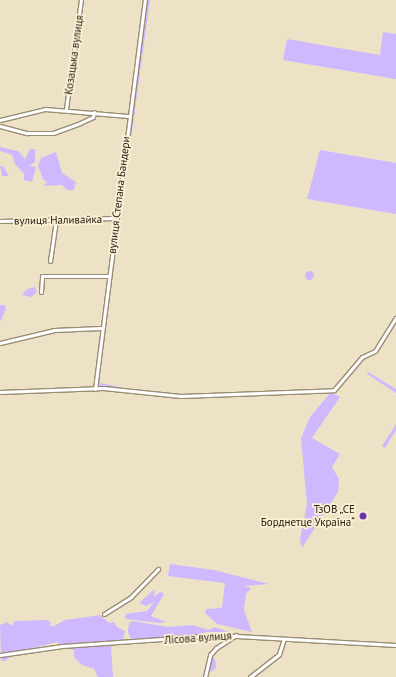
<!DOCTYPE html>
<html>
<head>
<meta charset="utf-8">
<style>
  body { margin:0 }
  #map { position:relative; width:396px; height:677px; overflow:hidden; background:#eee2c6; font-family:"PT Sans",sans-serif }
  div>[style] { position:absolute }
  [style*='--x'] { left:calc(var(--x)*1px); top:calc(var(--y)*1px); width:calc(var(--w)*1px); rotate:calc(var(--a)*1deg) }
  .green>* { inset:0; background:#ceb9ff }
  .round { border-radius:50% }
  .roads { filter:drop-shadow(1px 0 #998d74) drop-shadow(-1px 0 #998d74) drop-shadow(0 1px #998d74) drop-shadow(0 -1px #998d74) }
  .minor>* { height:3px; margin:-1.5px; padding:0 1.5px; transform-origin:1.5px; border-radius:1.5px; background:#fff }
  .dots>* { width:11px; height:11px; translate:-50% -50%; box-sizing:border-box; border:2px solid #fcefd3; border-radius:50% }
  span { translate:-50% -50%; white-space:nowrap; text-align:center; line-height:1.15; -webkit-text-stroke:3.5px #fcefd3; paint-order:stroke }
  .street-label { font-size:11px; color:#252016 }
  .poi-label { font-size:11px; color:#252016 }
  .right { translate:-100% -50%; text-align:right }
</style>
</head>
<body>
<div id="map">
  <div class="green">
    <i style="clip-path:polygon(146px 0,150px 0,100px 367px,100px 383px,125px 388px,101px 387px,98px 382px,102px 341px)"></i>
    <i style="clip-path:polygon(383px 32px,396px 34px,396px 79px,283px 60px,287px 39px,380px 55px)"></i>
    <i style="clip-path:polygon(0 147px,18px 151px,25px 159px,30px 149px,35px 149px,35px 162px,29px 166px,36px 167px,32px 182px,24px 180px,24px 174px,15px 164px,12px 155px,0 151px)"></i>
    <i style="clip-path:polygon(320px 150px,396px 163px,396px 214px,307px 199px)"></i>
    <i style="clip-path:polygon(56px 152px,62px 173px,76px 182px,74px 190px,67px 190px,62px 185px,44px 186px,47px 182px,43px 179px,38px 166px,41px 158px)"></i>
    <i style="clip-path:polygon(0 166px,3px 166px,9px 176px,2px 176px)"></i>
    <i class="round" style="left:304.5px;top:270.5px;width:9px;height:9px"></i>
    <i style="clip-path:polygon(35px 287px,37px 292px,31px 297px,22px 295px,27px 289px)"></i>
    <i style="clip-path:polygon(0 305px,5px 305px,6px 309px,0 322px)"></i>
    <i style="clip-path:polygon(368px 372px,396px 389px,396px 393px,367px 374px)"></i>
    <i style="clip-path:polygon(331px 392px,340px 397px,312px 438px,340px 454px,332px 467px,339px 479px,338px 492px,302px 548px,300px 539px,307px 504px,301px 438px,310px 417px)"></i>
    <i style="clip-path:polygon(396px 424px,396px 430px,385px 448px,382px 446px)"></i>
    <i style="clip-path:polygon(170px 564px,214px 570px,269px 584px,244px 586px,251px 588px,246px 594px,244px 610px,252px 632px,217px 624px,205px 613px,206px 609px,222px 608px,225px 583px,168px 576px)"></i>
    <i style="clip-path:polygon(155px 589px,154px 597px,160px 592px,164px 594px,151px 616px,166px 622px,160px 623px,125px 619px,126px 614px,147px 611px,154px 602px,146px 606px,139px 603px)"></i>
    <i style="clip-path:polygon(100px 615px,109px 623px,114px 622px,117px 627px,125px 631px,123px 640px,117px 641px,111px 647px,113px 677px,98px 677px,94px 669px,82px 665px,74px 657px,74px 650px,63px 648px,57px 642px,17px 652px,5px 661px,1px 661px,0 625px,7px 622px,12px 626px,15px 621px,47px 620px,51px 622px,49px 626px,54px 626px,65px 620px)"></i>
    <i style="clip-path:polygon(133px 621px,168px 627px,192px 625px,209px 630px,214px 627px,229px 632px,205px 632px,196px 641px,191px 636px,163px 641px,132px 641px,128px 632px,129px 623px)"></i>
    <i style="clip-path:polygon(212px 658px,215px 659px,216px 668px,211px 672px,208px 669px)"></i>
  </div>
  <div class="roads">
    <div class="minor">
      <i style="--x:66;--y:109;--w:110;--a:-82.2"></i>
      <i style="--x:0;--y:120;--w:46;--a:-13.7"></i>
      <i style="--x:45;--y:109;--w:83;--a:4.8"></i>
      <i style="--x:0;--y:126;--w:28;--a:15"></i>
      <i style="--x:27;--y:133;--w:26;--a:0"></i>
      <i style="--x:53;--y:133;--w:29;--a:-20"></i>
      <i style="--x:80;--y:123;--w:14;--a:-25"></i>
      <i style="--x:93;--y:117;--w:5;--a:-79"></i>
      <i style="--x:0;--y:221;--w:116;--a:-1.5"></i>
      <i style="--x:50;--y:261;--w:41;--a:-81.7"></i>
      <i style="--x:41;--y:292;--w:16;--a:-86"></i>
      <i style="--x:42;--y:276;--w:67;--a:0"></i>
      <i style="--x:0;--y:343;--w:56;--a:-13.5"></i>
      <i style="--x:54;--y:330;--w:47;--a:-2.4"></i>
      <i style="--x:95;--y:389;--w:392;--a:-82.7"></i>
      <i style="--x:0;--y:392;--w:103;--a:-2.2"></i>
      <i style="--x:103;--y:388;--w:78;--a:5.9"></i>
      <i style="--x:181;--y:396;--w:153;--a:-2.2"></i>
      <i style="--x:334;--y:390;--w:43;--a:-49.7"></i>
      <i style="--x:362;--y:357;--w:14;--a:-25"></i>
      <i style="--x:375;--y:351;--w:39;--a:-58"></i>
      <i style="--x:104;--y:614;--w:32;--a:-32"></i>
      <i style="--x:131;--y:597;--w:39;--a:-46"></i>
      <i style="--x:0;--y:655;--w:63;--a:-8.3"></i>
      <i style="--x:62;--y:646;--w:157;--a:-4"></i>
      <i style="--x:219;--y:635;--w:177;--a:3.2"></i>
      <i style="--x:205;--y:677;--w:23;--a:-77"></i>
      <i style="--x:210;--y:655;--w:9;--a:-49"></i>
      <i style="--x:216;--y:648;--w:24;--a:-33"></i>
      <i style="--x:250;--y:677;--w:37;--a:-38"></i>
      <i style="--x:279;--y:654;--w:16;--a:-72"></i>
    </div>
  </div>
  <div class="dots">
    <i style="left:363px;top:516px;background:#6936ad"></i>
  </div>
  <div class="street-label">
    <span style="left:74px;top:55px;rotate:-82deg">Козацька вулиця</span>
    <span style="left:119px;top:195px;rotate:-83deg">вулиця Степана Бандери</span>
    <span style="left:58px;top:220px;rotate:-1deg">вулиця Наливайка</span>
    <span style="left:198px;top:638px;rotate:-4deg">Лісова вулиця</span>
  </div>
  <div class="poi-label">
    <span class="right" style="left:355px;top:516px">ТзОВ „СЕ<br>Борднетце Україна“</span>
  </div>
</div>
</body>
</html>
